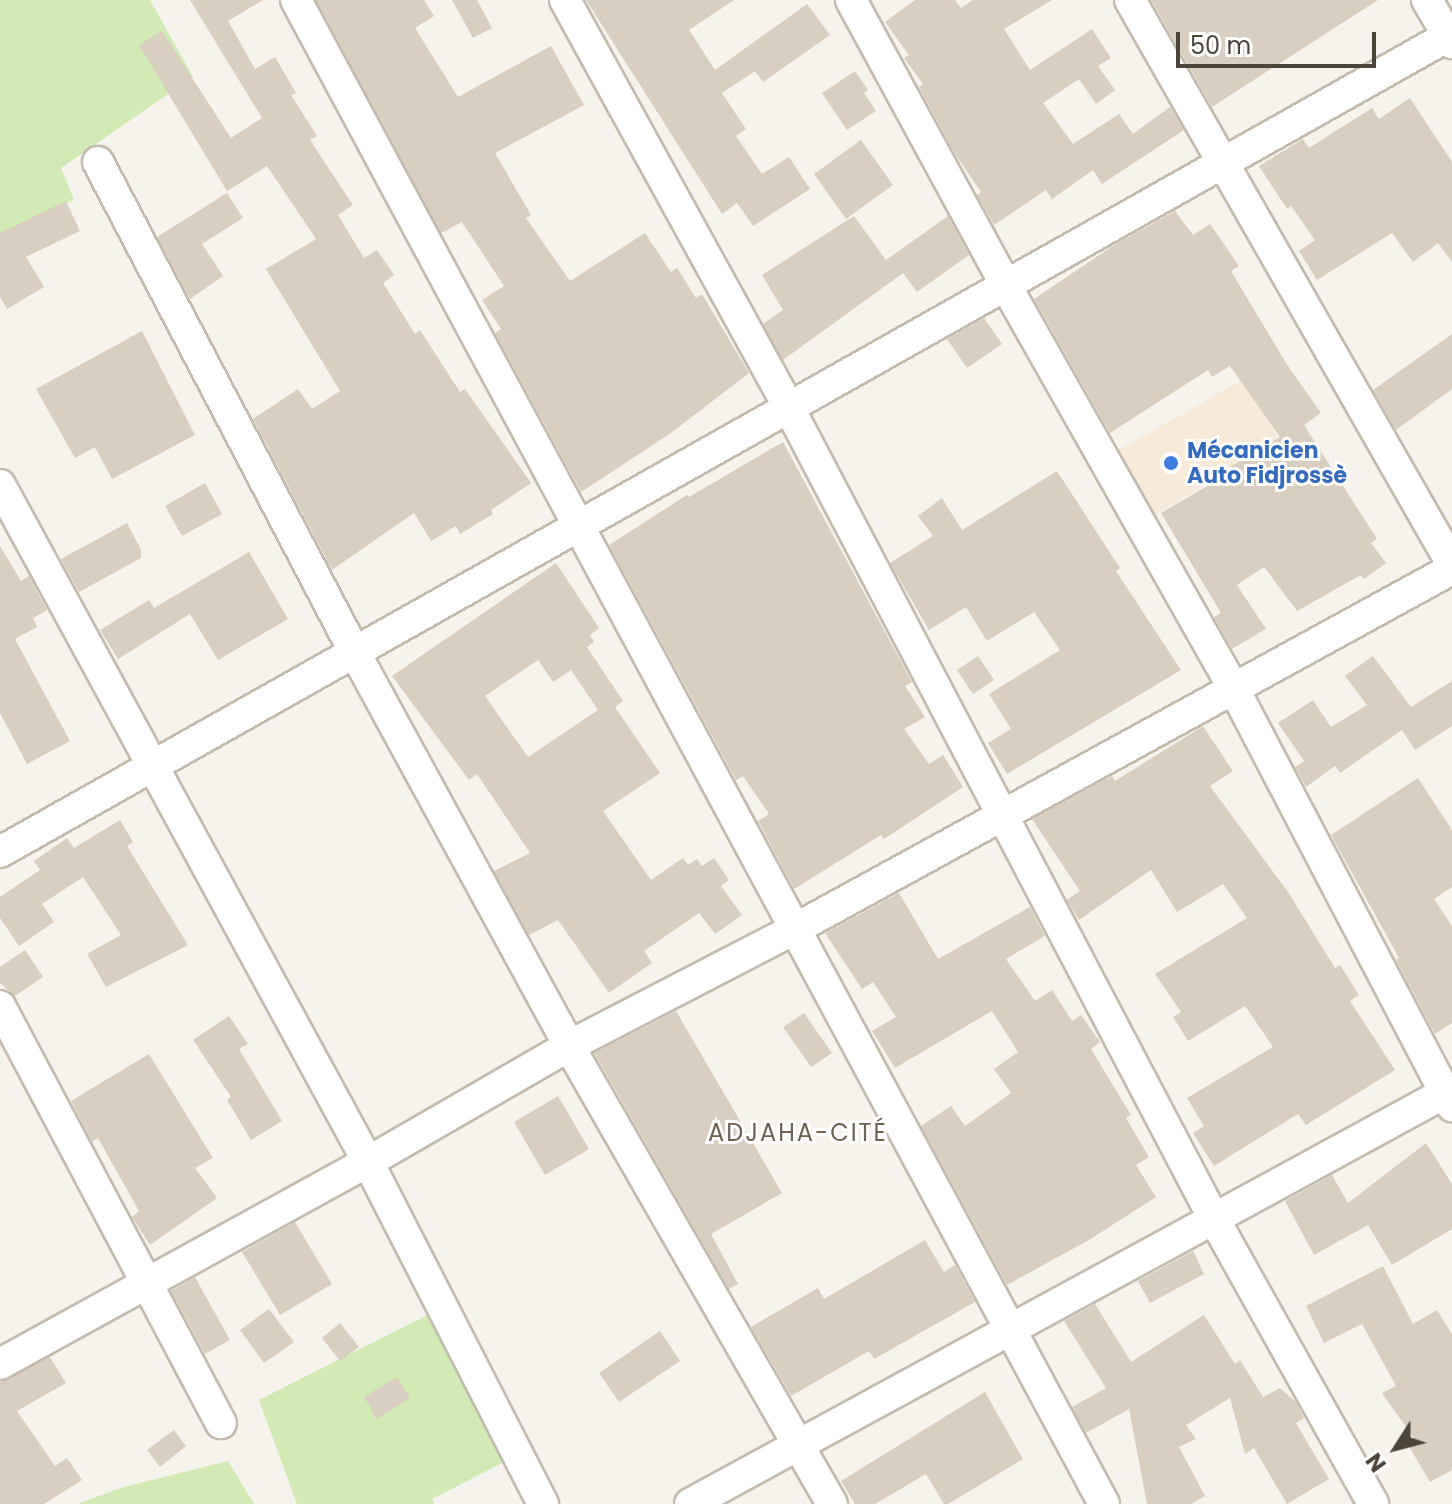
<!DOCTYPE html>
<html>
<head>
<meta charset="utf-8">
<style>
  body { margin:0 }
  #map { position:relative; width:1452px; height:1504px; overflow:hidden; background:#f6f3ec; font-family:Poppins,sans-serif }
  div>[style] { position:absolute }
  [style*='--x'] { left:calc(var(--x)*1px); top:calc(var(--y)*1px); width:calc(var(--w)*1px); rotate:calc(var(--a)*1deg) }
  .commercial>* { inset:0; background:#f7ead8 }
  .green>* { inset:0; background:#d2eab5 }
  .building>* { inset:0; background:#d8cfc1 }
  .roads { filter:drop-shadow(2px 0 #c2bbae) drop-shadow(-2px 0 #c2bbae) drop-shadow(0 2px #c2bbae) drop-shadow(0 -2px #c2bbae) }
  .street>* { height:30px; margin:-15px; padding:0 15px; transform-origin:15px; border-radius:15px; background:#fff }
  .dots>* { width:22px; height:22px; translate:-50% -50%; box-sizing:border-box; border:4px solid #fff; border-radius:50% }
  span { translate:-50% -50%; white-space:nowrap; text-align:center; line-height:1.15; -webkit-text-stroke:6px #fff; paint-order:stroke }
  .shop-label { font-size:22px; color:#366cbe; font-weight:700 }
  .left { translate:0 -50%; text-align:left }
  .neighbourhood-label { font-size:24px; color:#6e6250; letter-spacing:2px }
  .north { position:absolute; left:1356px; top:1408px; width:80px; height:80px; -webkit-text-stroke:6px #fff; paint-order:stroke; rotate:234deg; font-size:22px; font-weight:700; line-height:32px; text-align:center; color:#4b4439 }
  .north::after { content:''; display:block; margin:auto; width:28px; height:36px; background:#4b4439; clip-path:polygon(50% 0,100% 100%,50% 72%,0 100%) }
  .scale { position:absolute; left:1176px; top:32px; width:200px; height:36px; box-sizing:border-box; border:4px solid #4b4439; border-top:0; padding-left:10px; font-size:24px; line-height:28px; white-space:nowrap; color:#4b4439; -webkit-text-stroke:6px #fff; paint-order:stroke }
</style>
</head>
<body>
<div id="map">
  <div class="commercial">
    <i style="clip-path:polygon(1244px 379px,1280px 442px,1154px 515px,1117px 451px)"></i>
  </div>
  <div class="green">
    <i style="clip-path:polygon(0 0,150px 0,193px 77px,61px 168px,74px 200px,0 238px)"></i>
    <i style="clip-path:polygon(435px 1311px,512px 1458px,432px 1499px,434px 1504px,297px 1504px,259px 1400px)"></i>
    <i style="clip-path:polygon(228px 1461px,254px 1504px,77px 1504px,124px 1487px)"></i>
  </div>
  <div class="building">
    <i style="clip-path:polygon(190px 0,263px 0,228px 21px,255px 69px,275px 57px,296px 93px,291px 95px,317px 136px,310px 140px,353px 205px,338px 215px,364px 258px,377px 250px,394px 275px,383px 283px,415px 334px,420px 330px,460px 392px,465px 389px,531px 483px,491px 510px,493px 514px,460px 534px,456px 526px,431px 541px,414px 513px,332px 570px,253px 419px,298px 389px,312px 409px,340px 391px,266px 269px,316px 239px,267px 166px,227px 191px,139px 45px,162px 31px,231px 138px,262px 118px)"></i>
    <i style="clip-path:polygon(316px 0,424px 0,434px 16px,415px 28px,458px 97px,551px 46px,584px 105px,495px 153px,531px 215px,526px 218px,570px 281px,645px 233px,671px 272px,677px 268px,696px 298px,702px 294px,749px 373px,671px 433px,581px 492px,495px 333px,501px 329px,482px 300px,504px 286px,462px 222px,441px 233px)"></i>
    <i style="clip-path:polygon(452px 0,477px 0,492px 28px,473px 38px)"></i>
    <i style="clip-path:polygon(586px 0,734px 0,689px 30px,715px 70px,807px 4px,830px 35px,763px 82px,755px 71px,722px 93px,746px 129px,736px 136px,762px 174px,789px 157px,810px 189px,753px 226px,737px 203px,722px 214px)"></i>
    <i style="clip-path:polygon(915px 0,955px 0,961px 8px,973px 0,1052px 0,1004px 29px,1030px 70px,1092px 29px,1111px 58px,1098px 66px,1115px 90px,1096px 104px,1079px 79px,1043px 103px,1073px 144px,1119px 114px,1133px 134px,1170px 107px,1184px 130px,1102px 184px,1093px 170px,1052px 199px,1046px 190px,994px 225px,977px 195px,981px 192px,955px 154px,919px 87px,923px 84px,904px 58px,909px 55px,885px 22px)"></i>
    <i style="clip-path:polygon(1151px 0,1378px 0,1212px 107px)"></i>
    <i style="clip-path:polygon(855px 71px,868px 90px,864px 93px,876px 111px,847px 130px,822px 93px)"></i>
    <i style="clip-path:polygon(1410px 98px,1452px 162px,1452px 262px,1438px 243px,1413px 262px,1392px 233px,1317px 280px,1299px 251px,1315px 240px,1291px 206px,1287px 209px,1259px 166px,1303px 139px,1309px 148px,1372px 108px,1379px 119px)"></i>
    <i style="clip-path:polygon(861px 140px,893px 185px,846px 219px,814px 174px)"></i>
    <i style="clip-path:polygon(227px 193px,243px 218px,202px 244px,223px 276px,190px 299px,157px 237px)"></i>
    <i style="clip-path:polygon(66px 201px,80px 231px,26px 257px,44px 287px,7px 309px,0 297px,0 233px)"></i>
    <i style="clip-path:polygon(1175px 211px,1193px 235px,1210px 224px,1239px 266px,1231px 271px,1286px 363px,1321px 413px,1304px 425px,1377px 539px,1371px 543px,1386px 563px,1364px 579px,1361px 575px,1297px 611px,1264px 567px,1237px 585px,1266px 629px,1232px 649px,1214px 617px,1221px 613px,1161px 513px,1233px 471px,1230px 467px,1280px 437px,1230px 366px,1212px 377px,1208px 370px,1110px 433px,1034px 299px,1114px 245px)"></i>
    <i style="clip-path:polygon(854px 216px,886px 260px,948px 216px,969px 255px,917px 292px,903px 273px,783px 360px,763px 324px,783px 310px,762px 275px)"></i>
    <i style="clip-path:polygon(984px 318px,1002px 344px,967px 368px,947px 339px)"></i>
    <i style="clip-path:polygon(142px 331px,195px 435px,112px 479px,95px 447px,75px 458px,36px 389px)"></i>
    <i style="clip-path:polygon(1452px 334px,1452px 389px,1396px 430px,1373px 390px)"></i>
    <i style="clip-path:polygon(783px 442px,912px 682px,905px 686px,925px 717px,904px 729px,929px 764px,943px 755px,963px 787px,884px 839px,881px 835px,794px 889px,758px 821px,769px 814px,743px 776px,736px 780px,609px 545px,687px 495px,689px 497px)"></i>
    <i style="clip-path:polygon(1057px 471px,1120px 568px,1116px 571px,1181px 670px,1007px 774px,988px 743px,1011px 729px,989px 694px,1060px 650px,1034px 612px,987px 641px,966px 607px,929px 630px,890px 563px,933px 536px,918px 516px,942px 498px,962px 530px)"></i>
    <i style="clip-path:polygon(205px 483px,222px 514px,182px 536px,165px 506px)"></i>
    <i style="clip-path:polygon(127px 523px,141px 550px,141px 558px,79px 592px,61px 559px)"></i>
    <i style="clip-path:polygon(0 546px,21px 581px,29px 576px,47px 610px,33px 618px,37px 627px,15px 639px,70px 741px,27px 764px,0 713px)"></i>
    <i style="clip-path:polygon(249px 552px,288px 619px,218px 660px,190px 614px,118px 659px,100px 630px,149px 600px,154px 608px)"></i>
    <i style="clip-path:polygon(evenodd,556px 563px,599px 628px,590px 635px,594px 642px,587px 647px,623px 701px,615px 707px,660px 773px,603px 811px,651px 880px,683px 858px,688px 865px,697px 859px,702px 866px,714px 858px,729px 880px,721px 886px,742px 915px,715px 934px,699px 913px,644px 951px,652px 963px,609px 993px,558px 920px,529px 935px,494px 871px,530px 853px,477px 774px,469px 780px,392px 676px,556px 563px,538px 660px,553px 682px,571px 670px,598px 710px,528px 757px,485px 696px,538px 660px)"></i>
    <i style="clip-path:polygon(978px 656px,994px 680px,973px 694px,957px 670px)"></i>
    <i style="clip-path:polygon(1373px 656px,1411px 707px,1452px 681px,1452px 726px,1415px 750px,1402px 730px,1340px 773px,1335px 766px,1306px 787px,1295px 767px,1304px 761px,1278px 723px,1313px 700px,1331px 727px,1367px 705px,1345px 676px)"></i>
    <i style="clip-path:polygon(1203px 726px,1233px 771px,1210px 786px,1288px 892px,1335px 968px,1340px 965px,1359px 995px,1350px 1001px,1395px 1070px,1306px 1125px,1298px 1114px,1214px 1166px,1193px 1133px,1204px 1126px,1187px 1098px,1273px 1047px,1245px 1006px,1188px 1041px,1173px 1017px,1181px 1012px,1155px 974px,1247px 918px,1223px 884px,1177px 912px,1151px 870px,1079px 920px,1067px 900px,1080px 891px,1032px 819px,1112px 776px,1115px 781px)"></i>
    <i style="clip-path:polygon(1418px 778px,1452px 830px,1452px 887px,1434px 899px,1452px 926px,1452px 1023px,1435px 1034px,1396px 960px,1399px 958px,1331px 835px)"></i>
    <i style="clip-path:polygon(120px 820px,133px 842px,127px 846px,188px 945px,106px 987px,87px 954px,121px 935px,83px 877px,42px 904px,54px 922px,19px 946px,0 918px,0 897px,40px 870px,34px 861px,67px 838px,74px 848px)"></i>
    <i style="clip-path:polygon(899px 893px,938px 959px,1030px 907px,1045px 936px,1006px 959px,1035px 1001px,1052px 990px,1072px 1021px,1081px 1015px,1100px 1042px,1091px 1049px,1131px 1115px,1126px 1118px,1149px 1157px,1136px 1165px,1156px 1197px,1089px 1240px,1007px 1285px,921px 1126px,951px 1106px,965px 1126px,1011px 1093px,994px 1069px,1018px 1052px,992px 1011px,895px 1068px,872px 1031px,896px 1017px,873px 982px,862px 989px,825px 933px)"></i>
    <i style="clip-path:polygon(25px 950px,43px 977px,15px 996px,0 983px,0 967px)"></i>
    <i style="clip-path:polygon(676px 1011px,782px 1193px,711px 1234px,738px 1284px,729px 1289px,594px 1053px)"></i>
    <i style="clip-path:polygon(804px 1013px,832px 1053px,811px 1067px,783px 1027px)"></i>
    <i style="clip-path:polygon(229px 1016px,248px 1044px,239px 1049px,282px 1121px,251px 1140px,227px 1100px,231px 1097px,193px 1040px)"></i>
    <i style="clip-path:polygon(149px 1054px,213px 1158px,195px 1168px,217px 1198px,150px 1245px,132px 1217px,139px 1211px,98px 1138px,92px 1142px,71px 1101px)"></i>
    <i style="clip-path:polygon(558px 1096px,589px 1149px,545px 1175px,514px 1122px)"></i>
    <i style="clip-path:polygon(1426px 1143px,1452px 1184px,1452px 1229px,1392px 1265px,1368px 1225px,1314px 1255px,1285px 1201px,1332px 1175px,1348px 1203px)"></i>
    <i style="clip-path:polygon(295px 1222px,332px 1284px,280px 1315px,242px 1252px)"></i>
    <i style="clip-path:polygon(925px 1240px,944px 1272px,955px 1265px,975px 1302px,874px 1359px,869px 1351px,791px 1396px,751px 1327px,818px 1288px,824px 1299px)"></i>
    <i style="clip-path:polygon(1193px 1251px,1204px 1274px,1150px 1303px,1138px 1281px)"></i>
    <i style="clip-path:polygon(1383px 1266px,1413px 1324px,1437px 1310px,1452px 1334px,1452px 1470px,1430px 1482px,1407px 1443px,1416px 1441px,1382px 1393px,1396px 1386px,1362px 1324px,1324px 1343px,1306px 1306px)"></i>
    <i style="clip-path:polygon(195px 1277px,230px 1340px,205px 1354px,171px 1291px)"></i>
    <i style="clip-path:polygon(1095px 1304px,1131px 1362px,1204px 1315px,1235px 1364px,1240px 1360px,1263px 1397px,1280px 1388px,1296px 1402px,1304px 1418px,1296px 1423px,1329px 1479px,1287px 1504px,1254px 1448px,1245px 1454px,1230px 1398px,1186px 1425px,1196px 1439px,1179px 1447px,1205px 1496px,1191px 1504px,1147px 1504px,1129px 1409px,1086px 1433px,1072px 1407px,1106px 1388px,1064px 1321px)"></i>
    <i style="clip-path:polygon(269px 1309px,294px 1342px,264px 1363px,240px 1330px)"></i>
    <i style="clip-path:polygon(340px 1323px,359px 1347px,340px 1361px,322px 1338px)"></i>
    <i style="clip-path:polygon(660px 1331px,680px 1361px,619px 1402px,599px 1373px)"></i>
    <i style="clip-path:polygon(50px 1357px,66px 1383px,17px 1411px,55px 1466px,67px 1458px,82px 1480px,44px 1504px,0 1504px,0 1382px)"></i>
    <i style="clip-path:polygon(397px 1377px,410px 1398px,377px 1419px,364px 1397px)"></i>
    <i style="clip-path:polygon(985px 1392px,1023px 1459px,948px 1504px,944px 1504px,926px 1474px,875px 1504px,855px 1504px,841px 1481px)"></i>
    <i style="clip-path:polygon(174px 1430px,186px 1446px,160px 1467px,147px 1450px)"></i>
  </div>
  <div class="roads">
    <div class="street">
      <i style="--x:296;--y:0;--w:1707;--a:61.75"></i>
      <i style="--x:565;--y:0;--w:465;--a:61.2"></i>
      <i style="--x:789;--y:408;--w:916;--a:62.34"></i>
      <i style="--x:1214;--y:1219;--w:326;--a:60.8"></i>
      <i style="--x:851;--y:0;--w:325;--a:61.5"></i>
      <i style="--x:1006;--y:286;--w:463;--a:60.5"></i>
      <i style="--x:1234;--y:689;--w:471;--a:62.4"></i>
      <i style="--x:1130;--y:0;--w:649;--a:60.28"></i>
      <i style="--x:1427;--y:0;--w:50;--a:59.8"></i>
      <i style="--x:98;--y:162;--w:552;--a:62.37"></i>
      <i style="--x:354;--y:651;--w:450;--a:61.4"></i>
      <i style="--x:569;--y:1046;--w:528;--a:60.13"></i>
      <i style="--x:0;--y:485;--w:771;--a:61.47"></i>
      <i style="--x:368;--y:1162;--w:384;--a:62.9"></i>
      <i style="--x:0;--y:852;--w:1667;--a:-29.4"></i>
      <i style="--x:0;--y:1006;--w:472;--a:62.1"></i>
      <i style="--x:0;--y:1364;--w:420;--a:-28.8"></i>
      <i style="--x:368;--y:1162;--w:232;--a:-30"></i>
      <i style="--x:569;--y:1046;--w:254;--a:-27.4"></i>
      <i style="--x:795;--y:929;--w:749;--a:-28.72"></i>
      <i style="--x:690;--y:1504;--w:868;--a:-28.57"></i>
    </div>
  </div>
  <div class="dots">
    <i style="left:1171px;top:463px;background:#3f7fe0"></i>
  </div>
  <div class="shop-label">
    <span class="left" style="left:1187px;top:463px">Mécanicien<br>Auto Fidjrossè</span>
  </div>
  <div class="neighbourhood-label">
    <span style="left:798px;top:1133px">ADJAHA-CITÉ</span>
  </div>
  <div class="north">N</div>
  <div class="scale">50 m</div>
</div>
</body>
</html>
